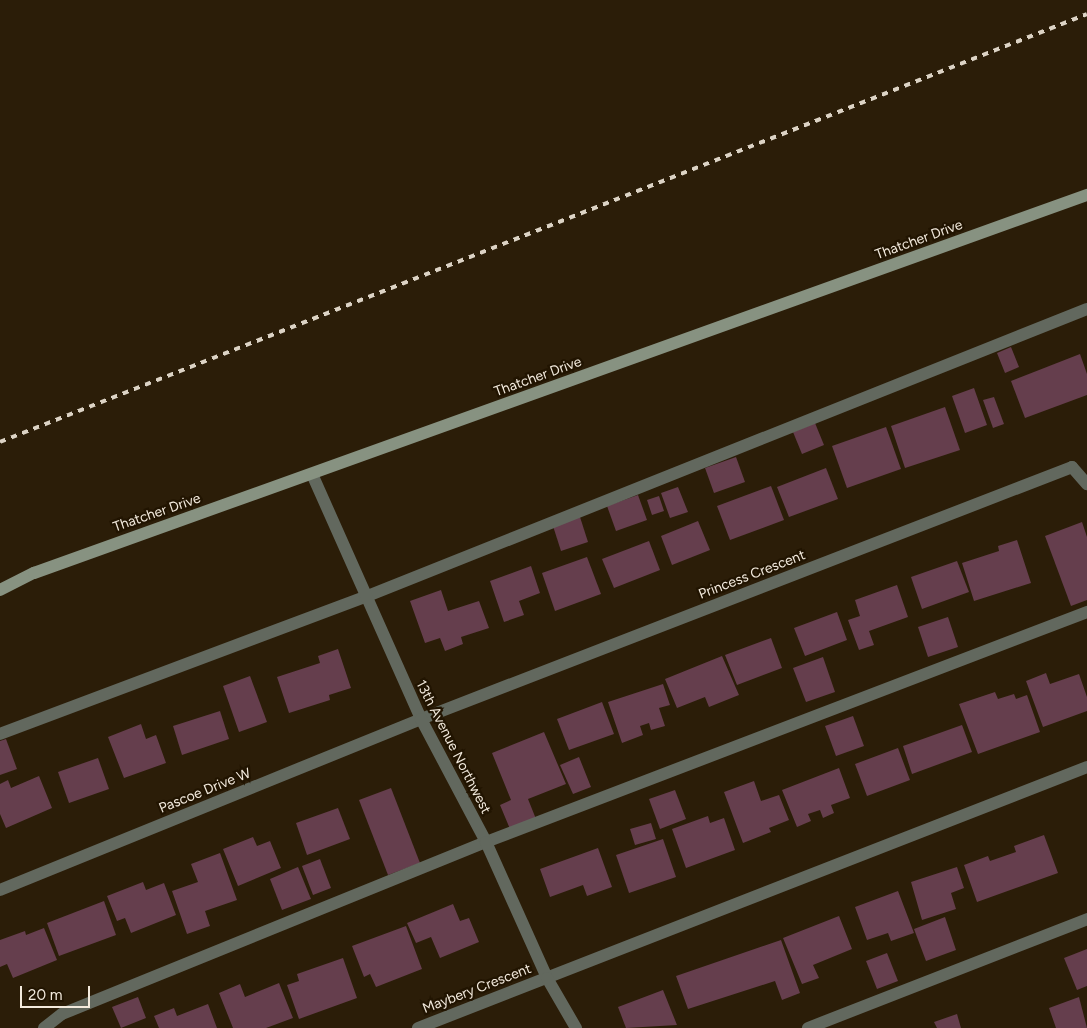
<!DOCTYPE html>
<html>
<head>
<meta charset="utf-8">
<style>
  body { margin:0 }
  #map { position:relative; width:1087px; height:1028px; overflow:hidden; background:#2b1d08; font-family:Figtree,sans-serif }
  div>[style] { position:absolute }
  [style*='--x'] { left:calc(var(--x)*1px); top:calc(var(--y)*1px); width:calc(var(--w)*1px); rotate:calc(var(--a)*1deg) }
  .building>* { inset:0; background:#653e4d }
  .service>* { height:12px; margin:-6px; padding:0 6px; transform-origin:6px; border-radius:6px; background:#62685e }
  .minor>* { height:12px; margin:-6px; padding:0 6px; transform-origin:6px; border-radius:6px; background:#62685e }
  .tertiary>* { height:12px; margin:-6px; padding:0 6px; transform-origin:6px; border-radius:6px; background:#62685e }
  .secondary>* { height:12px; margin:-6px; padding:0 6px; transform-origin:6px; border-radius:6px; background:#879281 }
  .rail>* { height:4px; margin-top:-2px; transform-origin:0; background:repeating-linear-gradient(90deg,#dcd3c5 0 6px,transparent 0 12px) }
  span { translate:-50% -50%; white-space:nowrap; text-align:center; line-height:1.15; -webkit-text-stroke:4.5px #211401; paint-order:stroke }
  .street-label { font-size:14px; color:#f3eadd }
  .scale { position:absolute; left:20px; top:986px; width:70px; height:22px; box-sizing:border-box; border:2px solid #f3eadd; border-top:0; padding-left:6px; font-size:15px; line-height:18px; white-space:nowrap; color:#f3eadd; -webkit-text-stroke:4px #211401; paint-order:stroke }
</style>
</head>
<body>
<div id="map">
  <div class="building">
    <i style="clip-path:polygon(1011px 347px,1019px 367px,1005px 373px,997px 353px)"></i>
    <i style="clip-path:polygon(1080px 354px,1087px 374px,1087px 395px,1025px 418px,1011px 381px)"></i>
    <i style="clip-path:polygon(974px 388px,987px 425px,965px 433px,952px 396px)"></i>
    <i style="clip-path:polygon(994px 397px,1004px 424px,993px 428px,983px 400px)"></i>
    <i style="clip-path:polygon(945px 407px,960px 450px,905px 468px,891px 426px)"></i>
    <i style="clip-path:polygon(815px 423px,824px 445px,802px 454px,793px 432px)"></i>
    <i style="clip-path:polygon(886px 427px,901px 469px,847px 488px,832px 446px)"></i>
    <i style="clip-path:polygon(736px 457px,745px 482px,714px 493px,705px 468px)"></i>
    <i style="clip-path:polygon(826px 468px,838px 499px,789px 517px,777px 487px)"></i>
    <i style="clip-path:polygon(771px 486px,784px 520px,730px 540px,717px 506px)"></i>
    <i style="clip-path:polygon(678px 487px,688px 512px,670px 518px,661px 493px)"></i>
    <i style="clip-path:polygon(638px 495px,647px 520px,616px 531px,607px 506px)"></i>
    <i style="clip-path:polygon(659px 496px,664px 511px,652px 515px,647px 500px)"></i>
    <i style="clip-path:polygon(580px 517px,588px 542px,561px 551px,553px 526px)"></i>
    <i style="clip-path:polygon(698px 521px,710px 550px,672px 565px,661px 536px)"></i>
    <i style="clip-path:polygon(1082px 522px,1087px 537px,1087px 600px,1071px 606px,1045px 536px)"></i>
    <i style="clip-path:polygon(1017px 540px,1031px 583px,974px 601px,962px 563px,999px 551px,998px 546px)"></i>
    <i style="clip-path:polygon(649px 541px,660px 570px,614px 588px,602px 559px)"></i>
    <i style="clip-path:polygon(587px 557px,601px 594px,555px 611px,542px 573px)"></i>
    <i style="clip-path:polygon(957px 561px,969px 592px,922px 609px,911px 577px)"></i>
    <i style="clip-path:polygon(531px 566px,540px 593px,519px 601px,524px 615px,504px 622px,490px 581px)"></i>
    <i style="clip-path:polygon(897px 585px,908px 617px,869px 631px,874px 645px,859px 650px,848px 620px,860px 616px,855px 600px)"></i>
    <i style="clip-path:polygon(441px 590px,448px 611px,479px 601px,489px 628px,461px 637px,463px 644px,445px 651px,440px 638px,425px 643px,410px 601px)"></i>
    <i style="clip-path:polygon(837px 612px,847px 640px,805px 656px,794px 628px)"></i>
    <i style="clip-path:polygon(948px 617px,958px 647px,928px 657px,918px 627px)"></i>
    <i style="clip-path:polygon(771px 638px,782px 668px,737px 685px,725px 655px)"></i>
    <i style="clip-path:polygon(338px 649px,351px 688px,329px 695px,330px 700px,289px 713px,277px 677px,320px 663px,318px 656px)"></i>
    <i style="clip-path:polygon(722px 656px,739px 695px,709px 707px,705px 697px,677px 708px,665px 679px)"></i>
    <i style="clip-path:polygon(823px 657px,835px 692px,806px 702px,793px 668px)"></i>
    <i style="clip-path:polygon(1046px 673px,1050px 684px,1079px 674px,1087px 697px,1087px 711px,1043px 727px,1026px 681px)"></i>
    <i style="clip-path:polygon(250px 676px,267px 722px,239px 732px,223px 686px)"></i>
    <i style="clip-path:polygon(663px 684px,670px 705px,659px 708px,665px 726px,651px 730px,649px 723px,640px 726px,643px 735px,622px 743px,608px 702px)"></i>
    <i style="clip-path:polygon(995px 692px,998px 699px,1014px 694px,1016px 699px,1027px 695px,1040px 732px,978px 754px,959px 704px)"></i>
    <i style="clip-path:polygon(602px 702px,614px 734px,569px 750px,557px 719px)"></i>
    <i style="clip-path:polygon(220px 711px,229px 739px,182px 755px,173px 726px)"></i>
    <i style="clip-path:polygon(853px 716px,864px 746px,836px 756px,825px 726px)"></i>
    <i style="clip-path:polygon(141px 724px,146px 739px,156px 735px,166px 763px,124px 778px,108px 737px)"></i>
    <i style="clip-path:polygon(962px 725px,972px 752px,912px 774px,903px 746px)"></i>
    <i style="clip-path:polygon(544px 732px,566px 784px,528px 799px,536px 819px,510px 829px,500px 805px,511px 800px,492px 753px)"></i>
    <i style="clip-path:polygon(6px 739px,17px 769px,0 775px,0 741px)"></i>
    <i style="clip-path:polygon(898px 748px,910px 780px,867px 796px,855px 764px)"></i>
    <i style="clip-path:polygon(579px 757px,591px 787px,573px 794px,560px 765px)"></i>
    <i style="clip-path:polygon(98px 758px,109px 789px,69px 803px,58px 772px)"></i>
    <i style="clip-path:polygon(839px 768px,850px 798px,831px 805px,834px 813px,823px 818px,820px 810px,808px 814px,811px 821px,797px 827px,782px 790px)"></i>
    <i style="clip-path:polygon(39px 776px,52px 808px,6px 828px,0 814px,0 784px,8px 780px,11px 788px)"></i>
    <i style="clip-path:polygon(754px 781px,761px 801px,779px 795px,789px 820px,769px 828px,771px 832px,743px 843px,724px 792px)"></i>
    <i style="clip-path:polygon(391px 788px,420px 863px,388px 875px,359px 800px)"></i>
    <i style="clip-path:polygon(675px 790px,686px 819px,660px 829px,649px 799px)"></i>
    <i style="clip-path:polygon(338px 808px,350px 839px,307px 855px,296px 823px)"></i>
    <i style="clip-path:polygon(708px 816px,710px 823px,724px 818px,735px 850px,686px 868px,672px 829px)"></i>
    <i style="clip-path:polygon(651px 823px,656px 839px,635px 845px,630px 829px)"></i>
    <i style="clip-path:polygon(1044px 835px,1058px 873px,977px 902px,964px 865px,988px 856px,990px 861px,1016px 852px,1014px 846px)"></i>
    <i style="clip-path:polygon(253px 837px,257px 846px,270px 841px,281px 868px,238px 886px,223px 849px)"></i>
    <i style="clip-path:polygon(663px 839px,676px 877px,629px 893px,616px 855px)"></i>
    <i style="clip-path:polygon(598px 848px,612px 887px,587px 896px,583px 885px,550px 897px,540px 869px)"></i>
    <i style="clip-path:polygon(220px 853px,237px 900px,205px 911px,210px 926px,187px 934px,172px 891px,198px 882px,191px 864px)"></i>
    <i style="clip-path:polygon(320px 859px,331px 888px,313px 895px,302px 866px)"></i>
    <i style="clip-path:polygon(298px 867px,311px 899px,282px 910px,270px 879px)"></i>
    <i style="clip-path:polygon(957px 867px,964px 888px,951px 893px,956px 909px,922px 920px,911px 882px)"></i>
    <i style="clip-path:polygon(143px 882px,146px 890px,164px 883px,176px 915px,131px 933px,125px 918px,117px 921px,107px 896px)"></i>
    <i style="clip-path:polygon(898px 891px,914px 933px,891px 941px,888px 933px,867px 940px,855px 907px)"></i>
    <i style="clip-path:polygon(104px 901px,116px 935px,59px 956px,47px 923px)"></i>
    <i style="clip-path:polygon(453px 904px,460px 921px,469px 918px,479px 942px,440px 958px,431px 937px,416px 943px,407px 923px)"></i>
    <i style="clip-path:polygon(839px 916px,852px 949px,813px 965px,819px 978px,802px 984px,783px 938px)"></i>
    <i style="clip-path:polygon(945px 917px,956px 950px,926px 961px,914px 929px)"></i>
    <i style="clip-path:polygon(406px 926px,422px 969px,376px 987px,370px 974px,364px 977px,352px 946px)"></i>
    <i style="clip-path:polygon(44px 928px,57px 960px,13px 978px,7px 964px,0 967px,0 940px,25px 931px,26px 935px)"></i>
    <i style="clip-path:polygon(781px 940px,800px 993px,782px 1000px,775px 981px,688px 1009px,676px 976px)"></i>
    <i style="clip-path:polygon(1087px 949px,1087px 986px,1077px 990px,1064px 958px)"></i>
    <i style="clip-path:polygon(887px 953px,898px 981px,877px 989px,866px 961px)"></i>
    <i style="clip-path:polygon(343px 958px,357px 998px,299px 1019px,287px 985px,299px 981px,297px 974px)"></i>
    <i style="clip-path:polygon(279px 983px,293px 1018px,266px 1028px,233px 1028px,219px 993px,240px 984px,245px 997px)"></i>
    <i style="clip-path:polygon(663px 990px,677px 1025px,626px 1028px,618px 1007px)"></i>
    <i style="clip-path:polygon(138px 997px,146px 1018px,121px 1028px,112px 1007px)"></i>
    <i style="clip-path:polygon(1079px 997px,1087px 1028px,1056px 1028px,1049px 1008px)"></i>
    <i style="clip-path:polygon(208px 1004px,217px 1028px,159px 1028px,154px 1016px,174px 1008px,177px 1016px)"></i>
    <i style="clip-path:polygon(957px 1014px,961px 1028px,937px 1028px,934px 1022px)"></i>
  </div>
  <div class="service">
    <i style="--x:0;--y:734;--w:390;--a:-20.6"></i>
    <i style="--x:365;--y:597;--w:777;--a:-21.75"></i>
    <i style="--x:44;--y:1028;--w:23;--a:-38"></i>
    <i style="--x:62;--y:1014;--w:458;--a:-22.1"></i>
    <i style="--x:486;--y:842;--w:644;--a:-20.94"></i>
    <i style="--x:808;--y:1028;--w:300;--a:-21.3"></i>
  </div>
  <div class="minor">
    <i style="--x:0;--y:890;--w:454;--a:-22.1"></i>
    <i style="--x:421;--y:719;--w:698;--a:-21.16"></i>
    <i style="--x:1072;--y:467;--w:23;--a:49"></i>
    <i style="--x:418;--y:1028;--w:718;--a:-21.31"></i>
  </div>
  <div class="tertiary">
    <i style="--x:312;--y:474;--w:268;--a:66"></i>
    <i style="--x:421;--y:719;--w:139;--a:62.1"></i>
    <i style="--x:486;--y:842;--w:149;--a:65.8"></i>
    <i style="--x:547;--y:978;--w:58;--a:59.9"></i>
  </div>
  <div class="secondary">
    <i style="--x:0;--y:590;--w:38;--a:-27"></i>
    <i style="--x:34;--y:573;--w:1119;--a:-19.75"></i>
  </div>
  <div class="rail">
    <i style="--x:0;--y:442;--w:1168;--a:-21.49"></i>
  </div>
  <div class="street-label">
    <span style="left:919px;top:240px;rotate:-20deg">Thatcher Drive</span>
    <span style="left:538px;top:377px;rotate:-20deg">Thatcher Drive</span>
    <span style="left:157px;top:513px;rotate:-19deg">Thatcher Drive</span>
    <span style="left:752px;top:575px;rotate:-21deg">Princess Crescent</span>
    <span style="left:453px;top:747px;rotate:63deg">13th Avenue Northwest</span>
    <span style="left:205px;top:791px;rotate:-22deg">Pascoe Drive W</span>
    <span style="left:477px;top:989px;rotate:-21deg">Maybery Crescent</span>
  </div>
  <div class="scale">20 m</div>
</div>
</body>
</html>
